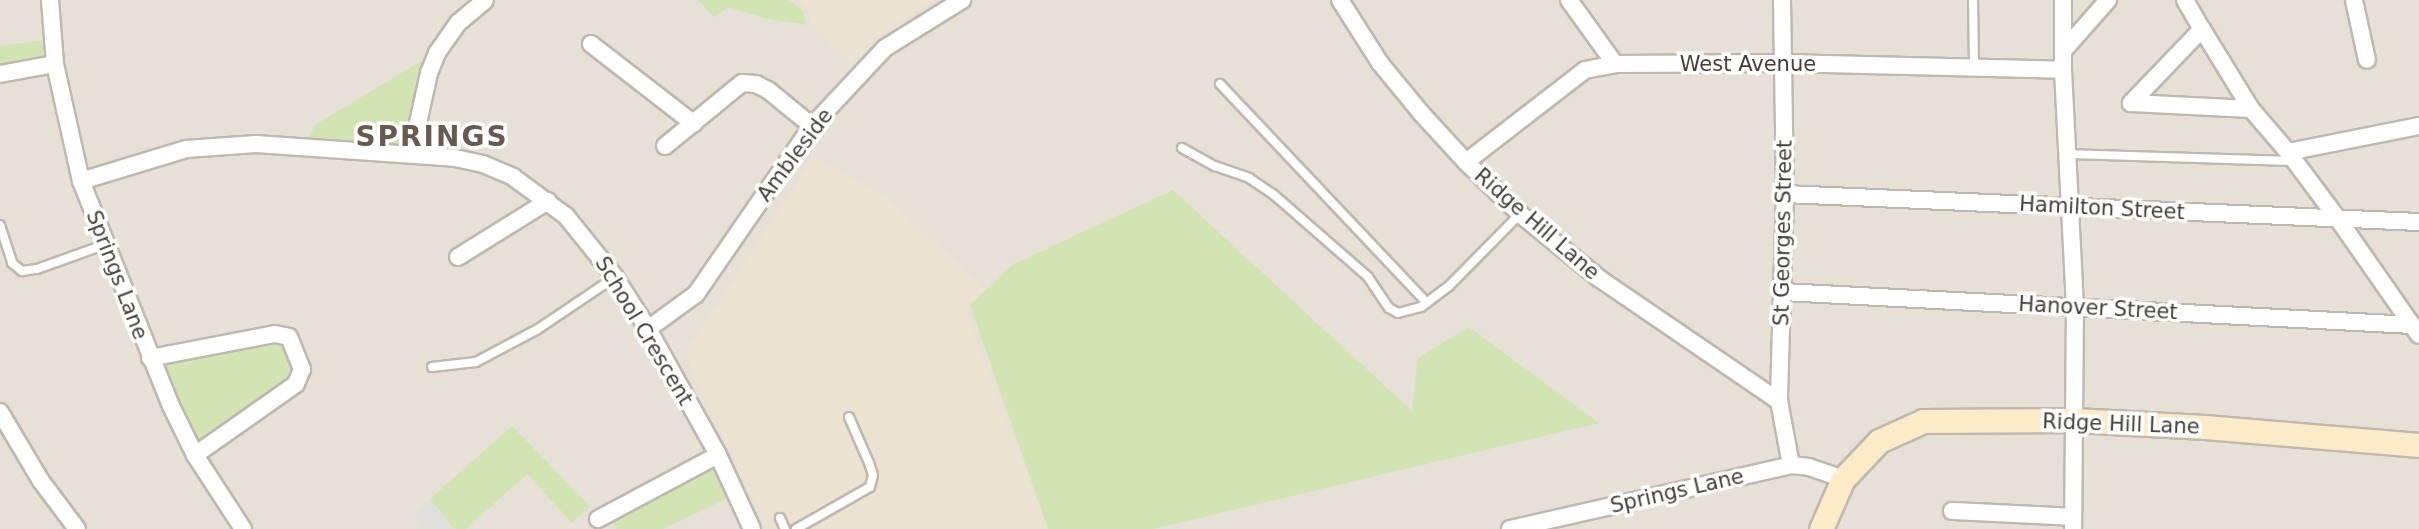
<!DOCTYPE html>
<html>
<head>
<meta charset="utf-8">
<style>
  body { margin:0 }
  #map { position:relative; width:2419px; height:529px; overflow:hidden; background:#f2eee7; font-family:"DejaVu Sans",sans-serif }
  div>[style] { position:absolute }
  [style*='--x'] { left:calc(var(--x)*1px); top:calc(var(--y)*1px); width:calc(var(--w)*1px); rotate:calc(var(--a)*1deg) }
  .residential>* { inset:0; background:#e6e0d6 }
  .education>* { inset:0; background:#ebe2d2 }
  .green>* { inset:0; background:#d2e4b3 }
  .parking>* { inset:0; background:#e1dfdc }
  .roads { filter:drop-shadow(2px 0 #c0b8ae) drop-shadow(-2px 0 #c0b8ae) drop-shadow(0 2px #c0b8ae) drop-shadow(0 -2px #c0b8ae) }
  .lane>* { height:8px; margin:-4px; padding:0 4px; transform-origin:4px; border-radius:4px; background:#fff }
  .street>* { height:16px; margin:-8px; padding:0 8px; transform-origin:8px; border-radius:8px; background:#fff }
  .secondary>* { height:23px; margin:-11.5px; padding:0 11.5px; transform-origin:11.5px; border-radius:11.5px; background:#fbebc9 }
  span { translate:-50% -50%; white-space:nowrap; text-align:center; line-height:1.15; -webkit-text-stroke:7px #fff; paint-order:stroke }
  .street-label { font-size:21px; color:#453e37 }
  .district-label { font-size:28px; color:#675b4f; font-weight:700; letter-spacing:2px }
</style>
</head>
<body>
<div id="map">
  <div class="residential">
    <i style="clip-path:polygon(0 0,2419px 0,2419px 529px,0 529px)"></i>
  </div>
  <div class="education">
    <i style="clip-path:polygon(797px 0,935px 0,885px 31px,851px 64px,810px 22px,808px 9px)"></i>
    <i style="clip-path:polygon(814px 156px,887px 197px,987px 291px,966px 312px,1048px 529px,767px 529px,690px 367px,687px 354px,690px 345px)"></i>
  </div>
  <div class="green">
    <i style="clip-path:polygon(698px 0,789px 0,803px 11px,806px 25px,769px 19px,727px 7px,714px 17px)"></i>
    <i style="clip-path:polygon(53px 39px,55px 64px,0 74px,0 46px)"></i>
    <i style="clip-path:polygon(434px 62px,419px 154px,305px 147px,315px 125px,418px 63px)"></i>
    <i style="clip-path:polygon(1173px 190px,1412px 411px,1418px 358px,1469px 327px,1599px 423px,1153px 529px,1048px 529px,970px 305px,1012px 265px)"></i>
    <i style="clip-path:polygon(289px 337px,302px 369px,195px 455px,150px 358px)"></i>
    <i style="clip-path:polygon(512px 426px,590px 506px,572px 523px,527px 474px,466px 529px,454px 529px,430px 499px)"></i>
    <i style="clip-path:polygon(718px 455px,740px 499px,726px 499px,663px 529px,617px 529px,608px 514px)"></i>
  </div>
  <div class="parking">
    <i style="clip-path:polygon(430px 499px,454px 529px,424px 529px,415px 513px)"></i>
  </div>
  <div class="roads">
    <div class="lane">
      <i style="--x:1973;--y:0;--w:67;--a:89.1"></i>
      <i style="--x:1220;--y:84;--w:301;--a:46.6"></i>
      <i style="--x:1182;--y:148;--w:38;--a:29"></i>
      <i style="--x:1215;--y:166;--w:36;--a:19"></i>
      <i style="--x:1249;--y:178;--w:29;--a:34"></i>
      <i style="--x:1273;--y:194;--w:126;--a:41.1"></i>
      <i style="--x:1368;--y:277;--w:37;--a:56"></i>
      <i style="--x:1389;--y:308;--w:10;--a:29"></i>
      <i style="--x:1398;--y:313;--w:24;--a:-15"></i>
      <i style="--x:1421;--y:307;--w:35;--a:-37"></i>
      <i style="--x:1449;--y:286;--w:101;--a:-45.4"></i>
      <i style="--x:2068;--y:154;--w:227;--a:1.8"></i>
      <i style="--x:0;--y:225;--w:40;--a:72"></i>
      <i style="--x:12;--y:263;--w:13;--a:39"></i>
      <i style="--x:22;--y:271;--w:15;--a:-8"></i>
      <i style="--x:37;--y:269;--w:71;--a:-19.7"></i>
      <i style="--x:432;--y:367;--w:44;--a:-6.5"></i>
      <i style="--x:476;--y:362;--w:70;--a:-28"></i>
      <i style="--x:538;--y:329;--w:93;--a:-34"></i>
      <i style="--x:780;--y:518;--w:12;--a:66"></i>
      <i style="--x:796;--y:529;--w:85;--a:-29.6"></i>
      <i style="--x:870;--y:487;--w:12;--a:-76"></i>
      <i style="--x:873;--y:475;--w:13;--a:-108"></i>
      <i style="--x:869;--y:463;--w:50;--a:-113.5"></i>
    </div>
    <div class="street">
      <i style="--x:50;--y:0;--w:64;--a:85.5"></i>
      <i style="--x:55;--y:64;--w:120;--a:77.5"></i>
      <i style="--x:81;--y:181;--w:242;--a:68.2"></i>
      <i style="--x:171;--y:406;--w:55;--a:63.9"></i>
      <i style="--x:195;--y:455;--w:88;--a:57"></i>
      <i style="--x:1340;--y:0;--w:75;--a:57.6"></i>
      <i style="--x:1380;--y:63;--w:65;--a:50.6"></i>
      <i style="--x:1421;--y:113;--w:67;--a:47.4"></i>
      <i style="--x:1466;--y:162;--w:75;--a:43.9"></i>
      <i style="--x:1520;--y:214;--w:103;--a:39.1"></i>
      <i style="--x:1600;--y:279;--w:217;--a:34.3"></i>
      <i style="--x:1569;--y:0;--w:79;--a:54.3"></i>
      <i style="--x:1782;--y:0;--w:194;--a:89.1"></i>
      <i style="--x:1785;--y:194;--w:207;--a:91.7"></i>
      <i style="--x:1779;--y:401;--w:65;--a:79.4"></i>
      <i style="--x:2063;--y:0;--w:70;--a:90"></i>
      <i style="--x:2063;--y:70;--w:237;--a:87.1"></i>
      <i style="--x:2075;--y:307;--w:222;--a:90.5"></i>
      <i style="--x:2185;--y:0;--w:34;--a:60"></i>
      <i style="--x:2354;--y:0;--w:61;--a:77.8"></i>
      <i style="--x:591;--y:44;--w:130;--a:37.8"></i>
      <i style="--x:2064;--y:50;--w:67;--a:-48.7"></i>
      <i style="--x:0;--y:74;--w:56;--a:-10.3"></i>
      <i style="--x:2251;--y:109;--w:94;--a:-121.5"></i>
      <i style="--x:2202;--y:29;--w:103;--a:133.8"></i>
      <i style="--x:2131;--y:103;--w:120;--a:2.9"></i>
      <i style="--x:2251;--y:109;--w:57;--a:49.3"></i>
      <i style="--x:2288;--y:152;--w:84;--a:53.3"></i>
      <i style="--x:2338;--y:219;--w:141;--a:55.1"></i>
      <i style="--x:665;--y:146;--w:99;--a:-39.3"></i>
      <i style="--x:742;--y:83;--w:14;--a:4"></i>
      <i style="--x:756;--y:84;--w:13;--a:27"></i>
      <i style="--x:768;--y:90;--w:57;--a:39.3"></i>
      <i style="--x:2288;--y:152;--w:134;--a:-11.2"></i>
      <i style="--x:419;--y:154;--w:31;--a:-92"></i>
      <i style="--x:418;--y:123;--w:51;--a:-77.6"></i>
      <i style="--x:429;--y:73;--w:22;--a:-68"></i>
      <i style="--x:437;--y:53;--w:37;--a:-55"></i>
      <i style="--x:458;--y:23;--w:35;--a:-40"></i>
      <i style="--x:1466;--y:162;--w:150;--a:-37.7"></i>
      <i style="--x:1585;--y:70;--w:31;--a:-11"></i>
      <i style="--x:1615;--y:64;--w:168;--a:-0.3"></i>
      <i style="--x:1783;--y:63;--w:280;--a:1.4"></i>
      <i style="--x:81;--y:181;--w:110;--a:-16.9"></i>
      <i style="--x:186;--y:149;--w:70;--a:-4.1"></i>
      <i style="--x:256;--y:144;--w:199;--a:4"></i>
      <i style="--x:455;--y:158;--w:29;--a:12"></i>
      <i style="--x:483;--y:164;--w:33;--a:23"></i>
      <i style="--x:513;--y:177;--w:66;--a:36.3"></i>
      <i style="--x:566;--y:216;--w:78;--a:51.2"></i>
      <i style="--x:615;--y:277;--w:62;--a:57.6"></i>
      <i style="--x:648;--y:329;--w:144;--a:60.9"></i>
      <i style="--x:718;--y:455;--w:81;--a:65.3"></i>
      <i style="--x:1785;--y:194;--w:635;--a:2.53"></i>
      <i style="--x:458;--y:257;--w:106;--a:-31.9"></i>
      <i style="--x:1783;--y:292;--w:630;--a:3"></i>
      <i style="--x:648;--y:329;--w:59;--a:-36.1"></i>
      <i style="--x:696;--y:294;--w:204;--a:-55.4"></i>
      <i style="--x:812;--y:126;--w:107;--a:-46.9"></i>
      <i style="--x:885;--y:48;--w:91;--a:-31.9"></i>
      <i style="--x:150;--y:358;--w:127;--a:-10.9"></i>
      <i style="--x:275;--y:334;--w:14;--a:12"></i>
      <i style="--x:289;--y:337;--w:35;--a:68"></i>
      <i style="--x:302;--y:369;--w:16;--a:112"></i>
      <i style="--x:296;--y:384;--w:123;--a:144.9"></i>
      <i style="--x:0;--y:412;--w:80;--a:59.3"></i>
      <i style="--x:41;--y:481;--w:60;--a:53.1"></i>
      <i style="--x:1952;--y:511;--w:121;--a:2.8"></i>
      <i style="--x:598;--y:519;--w:136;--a:-28.1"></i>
      <i style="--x:1510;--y:529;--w:288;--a:-12.8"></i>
      <i style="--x:1791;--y:465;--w:18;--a:6"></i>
      <i style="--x:1809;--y:467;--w:36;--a:19"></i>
    </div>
    <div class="secondary">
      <i style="--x:1821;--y:529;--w:55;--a:-66.3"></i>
      <i style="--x:1843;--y:479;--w:52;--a:-46.5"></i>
      <i style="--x:1879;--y:441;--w:48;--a:-24.4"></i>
      <i style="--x:1923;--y:421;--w:151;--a:-0.4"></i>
      <i style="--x:2074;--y:420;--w:131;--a:3.1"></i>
      <i style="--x:2205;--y:427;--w:215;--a:4.8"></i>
    </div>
  </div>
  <div class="street-label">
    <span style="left:1748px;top:64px">West Avenue</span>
    <span style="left:795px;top:155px;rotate:-53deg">Ambleside</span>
    <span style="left:2102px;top:208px;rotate:3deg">Hamilton Street</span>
    <span style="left:1537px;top:224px;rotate:41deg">Ridge Hill Lane</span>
    <span style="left:1783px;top:233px;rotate:-89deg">St Georges Street</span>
    <span style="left:117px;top:275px;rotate:69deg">Springs Lane</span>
    <span style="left:2098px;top:308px;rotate:3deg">Hanover Street</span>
    <span style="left:644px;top:331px;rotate:59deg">School Crescent</span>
    <span style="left:2121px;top:424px;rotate:2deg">Ridge Hill Lane</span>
    <span style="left:1677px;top:491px;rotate:-13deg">Springs Lane</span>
  </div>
  <div class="district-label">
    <span style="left:432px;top:137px">SPRINGS</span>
  </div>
</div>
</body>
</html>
